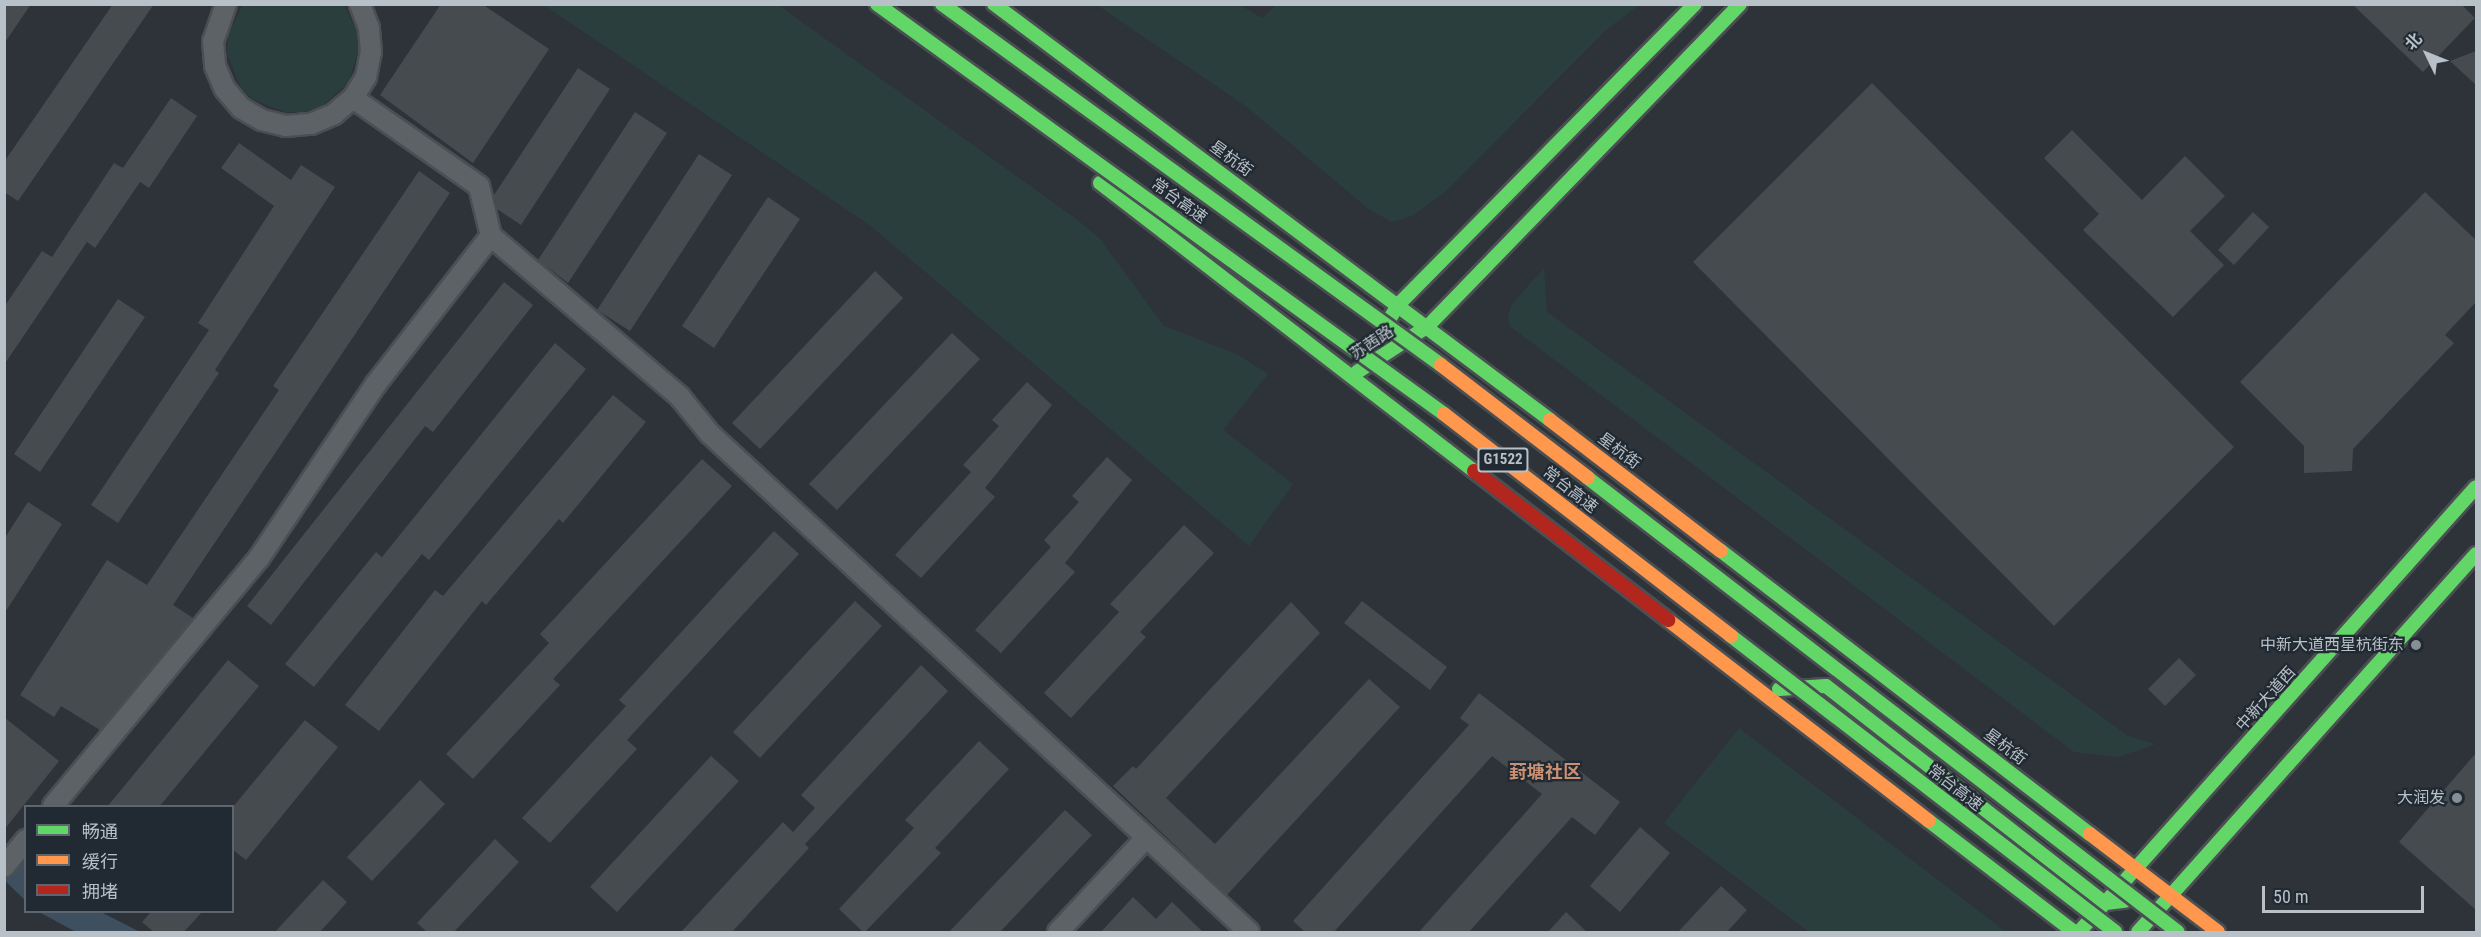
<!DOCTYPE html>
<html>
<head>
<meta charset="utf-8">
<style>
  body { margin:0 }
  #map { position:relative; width:2481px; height:937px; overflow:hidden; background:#2d3338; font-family:"Roboto Condensed","Noto Sans SC",sans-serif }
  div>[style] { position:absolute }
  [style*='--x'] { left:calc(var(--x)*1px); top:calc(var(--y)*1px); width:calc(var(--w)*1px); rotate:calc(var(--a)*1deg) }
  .green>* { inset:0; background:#2b3e3e }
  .water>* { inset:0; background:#3e4f60 }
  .building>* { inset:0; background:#464b50 }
  .roads { filter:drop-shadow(2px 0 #4b4f53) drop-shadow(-2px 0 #4b4f53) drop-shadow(0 2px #4b4f53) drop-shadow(0 -2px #4b4f53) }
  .street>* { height:20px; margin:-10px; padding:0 10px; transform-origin:10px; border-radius:10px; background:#5d6266 }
  .fast>* { height:14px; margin:-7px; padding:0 7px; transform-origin:7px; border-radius:7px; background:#63d668 }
  .slow>* { height:14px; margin:-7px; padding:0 7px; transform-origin:7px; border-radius:7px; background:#ff974d }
  .jam>* { height:14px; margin:-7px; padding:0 7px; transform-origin:7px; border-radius:7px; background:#b3261e }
  .bridges { filter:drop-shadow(2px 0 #4a4f53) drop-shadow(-2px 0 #4a4f53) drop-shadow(0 2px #4a4f53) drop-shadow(0 -2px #4a4f53) }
  .fast-bridge>* { height:14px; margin:-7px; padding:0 7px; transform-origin:7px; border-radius:7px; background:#63d668 }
  .slow-bridge>* { height:14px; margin:-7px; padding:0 7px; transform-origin:7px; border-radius:7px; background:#ff974d }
  .dots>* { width:16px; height:16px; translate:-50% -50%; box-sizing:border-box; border:3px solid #212a32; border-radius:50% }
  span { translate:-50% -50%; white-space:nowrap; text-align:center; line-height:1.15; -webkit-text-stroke:4.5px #212a32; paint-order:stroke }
  .shield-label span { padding:2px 4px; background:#212a32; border:2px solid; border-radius:4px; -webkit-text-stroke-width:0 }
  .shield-label { font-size:15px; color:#b8c0c8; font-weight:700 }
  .street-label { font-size:16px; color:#b8c0c8 }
  .poi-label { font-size:16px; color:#b8c0c8 }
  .right { translate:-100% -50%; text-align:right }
  .neighbourhood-label { font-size:18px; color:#c99073; font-weight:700 }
  .frame { position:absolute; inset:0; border:6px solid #b8c0c8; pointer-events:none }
  .legend { position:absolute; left:24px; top:805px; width:210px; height:108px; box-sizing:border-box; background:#212a32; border:2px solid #5d666e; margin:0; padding:8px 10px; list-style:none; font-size:18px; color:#b8c0c8 }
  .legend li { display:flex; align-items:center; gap:12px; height:30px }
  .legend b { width:30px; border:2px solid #5d666e }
  .north { position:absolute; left:2397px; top:24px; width:60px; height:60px; -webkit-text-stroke:4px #212a32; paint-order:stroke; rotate:313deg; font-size:16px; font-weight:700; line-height:24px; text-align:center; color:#b8c0c8 }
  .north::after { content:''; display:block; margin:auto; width:21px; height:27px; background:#b8c0c8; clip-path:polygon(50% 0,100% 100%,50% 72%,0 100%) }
  .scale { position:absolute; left:2262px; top:886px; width:162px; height:27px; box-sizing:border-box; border:3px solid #b8c0c8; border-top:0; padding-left:8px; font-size:18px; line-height:21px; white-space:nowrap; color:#b8c0c8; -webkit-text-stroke:4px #212a32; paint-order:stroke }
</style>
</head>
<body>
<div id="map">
  <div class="green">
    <i style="clip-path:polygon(243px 4px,344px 5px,357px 32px,359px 50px,348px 83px,321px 107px,303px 112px,285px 112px,252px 99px,240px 86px,227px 53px,228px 35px)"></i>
    <i style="clip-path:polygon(1277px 4px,1639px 4px,1639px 5px,1606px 30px,1445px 192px,1412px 216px,1392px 222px,1370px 210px,1247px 107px,1097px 5px,1240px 5px,1262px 18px)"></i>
    <i style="clip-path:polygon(544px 5px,778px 5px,1079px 221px,1100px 239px,1164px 326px,1237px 354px,1268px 374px,1223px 430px,1293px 484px,1249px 546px,871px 226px)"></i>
    <i style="clip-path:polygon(1544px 268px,1547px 312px,2128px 736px,2156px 744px,2119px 757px,2074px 752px,1523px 336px,1510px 326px,1508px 317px,1512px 304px)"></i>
    <i style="clip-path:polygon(1739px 728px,2006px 932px,1809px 932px,1664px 823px)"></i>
  </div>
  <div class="water">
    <i style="clip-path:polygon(4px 847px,25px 862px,25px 900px,5px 881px)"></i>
    <i style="clip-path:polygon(39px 912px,101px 912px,140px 932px,76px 932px)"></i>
  </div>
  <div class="building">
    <i style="clip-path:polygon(4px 4px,31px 4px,4px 44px)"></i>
    <i style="clip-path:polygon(113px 4px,154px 4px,18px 201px,4px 192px,4px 162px)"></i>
    <i style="clip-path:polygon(441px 4px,482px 4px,549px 49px,473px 163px,380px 95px)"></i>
    <i style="clip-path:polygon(2352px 4px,2461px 4px,2475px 18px,2423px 72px)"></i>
    <i style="clip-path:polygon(2476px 51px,2476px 85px,2450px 61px)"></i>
    <i style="clip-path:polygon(578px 68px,610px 89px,521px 225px,497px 209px,494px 195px)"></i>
    <i style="clip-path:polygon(1872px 83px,2234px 447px,2054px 626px,1693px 262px)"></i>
    <i style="clip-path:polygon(171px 98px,197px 116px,149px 188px,140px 182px,95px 248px,87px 242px,4px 365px,4px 307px,42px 251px,52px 257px,114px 163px,123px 168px)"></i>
    <i style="clip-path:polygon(635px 112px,667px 133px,568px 283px,538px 260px)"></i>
    <i style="clip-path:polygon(2072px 130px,2142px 200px,2185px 156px,2225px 196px,2190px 231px,2224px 265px,2173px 317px,2083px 230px,2099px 214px,2044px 158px)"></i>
    <i style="clip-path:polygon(239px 143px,291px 180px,301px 165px,335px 187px,215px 370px,219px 373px,118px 523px,91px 505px,209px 330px,198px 323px,274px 206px,221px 168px)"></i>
    <i style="clip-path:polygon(699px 154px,732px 175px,630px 331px,597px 310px)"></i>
    <i style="clip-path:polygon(419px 171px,450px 193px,173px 605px,193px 618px,100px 730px,61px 706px,54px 717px,20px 695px,107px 560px,147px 585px,279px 390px,273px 386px)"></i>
    <i style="clip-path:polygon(2425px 192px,2476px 240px,2476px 302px,2445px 335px,2454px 343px,2353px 449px,2352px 471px,2304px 473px,2304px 446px,2240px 382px)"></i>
    <i style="clip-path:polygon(768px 197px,800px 219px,714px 348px,682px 326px)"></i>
    <i style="clip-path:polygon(2253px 212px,2269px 227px,2234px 265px,2218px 250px)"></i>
    <i style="clip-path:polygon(875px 271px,903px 298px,760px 449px,732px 423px)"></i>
    <i style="clip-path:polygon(504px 282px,533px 305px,433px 432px,425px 426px,271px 625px,247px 606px)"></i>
    <i style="clip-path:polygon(118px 299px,145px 317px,40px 472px,14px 454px)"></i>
    <i style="clip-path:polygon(952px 333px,980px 359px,837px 510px,809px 484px)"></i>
    <i style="clip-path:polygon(555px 343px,586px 369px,429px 560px,422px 554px,314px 687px,285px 664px,376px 552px,382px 557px)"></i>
    <i style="clip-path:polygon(1027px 382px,1052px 405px,985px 488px,995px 497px,921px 578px,895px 555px,971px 472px,963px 465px,999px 426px,992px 420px)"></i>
    <i style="clip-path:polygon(613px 395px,646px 422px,563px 523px,559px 519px,486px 605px,482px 601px,379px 731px,345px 705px,435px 590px,443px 596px)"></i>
    <i style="clip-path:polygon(1107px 457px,1132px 480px,1065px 563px,1075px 572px,1001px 653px,975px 630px,1051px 547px,1044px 540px,1079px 502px,1072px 496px)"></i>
    <i style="clip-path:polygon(702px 459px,732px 486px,553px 679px,560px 685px,473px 779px,446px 754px,549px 643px,540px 634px)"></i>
    <i style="clip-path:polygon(28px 502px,62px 524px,4px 614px,4px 539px)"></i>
    <i style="clip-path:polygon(1184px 525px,1214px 553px,1140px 632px,1146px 637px,1071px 718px,1044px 693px,1119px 612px,1110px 604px)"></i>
    <i style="clip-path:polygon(774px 531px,799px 554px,627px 740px,637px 749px,550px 843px,522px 818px,626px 706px,619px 700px)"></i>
    <i style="clip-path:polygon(855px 601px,882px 626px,760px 758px,733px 732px)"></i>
    <i style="clip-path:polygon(1362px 601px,1447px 667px,1430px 690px,1344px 623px)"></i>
    <i style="clip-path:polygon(1291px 602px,1320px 633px,1166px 798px,1215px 844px,1369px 679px,1400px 707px,1227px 895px,1113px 786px,1133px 766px,1136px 769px)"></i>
    <i style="clip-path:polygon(2179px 658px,2196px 675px,2165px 706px,2148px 689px)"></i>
    <i style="clip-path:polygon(228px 660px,259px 686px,159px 807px,107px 807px)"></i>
    <i style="clip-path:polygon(921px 665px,948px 691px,805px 844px,809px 848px,731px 933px,680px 933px,783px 822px,793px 832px,815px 808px,801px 795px)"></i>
    <i style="clip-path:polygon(1479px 693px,1620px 802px,1595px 835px,1572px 817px,1468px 933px,1418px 933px,1542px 794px,1492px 756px,1333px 933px,1306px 933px,1293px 921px,1469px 725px,1460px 718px)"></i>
    <i style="clip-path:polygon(4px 717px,59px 761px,4px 830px)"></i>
    <i style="clip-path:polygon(305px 720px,338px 747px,246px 860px,232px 849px,232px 808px)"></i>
    <i style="clip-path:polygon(979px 741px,1009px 769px,935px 848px,941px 853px,864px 933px,839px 909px,914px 828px,905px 820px)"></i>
    <i style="clip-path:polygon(2476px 753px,2476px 910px,2399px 842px)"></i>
    <i style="clip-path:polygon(711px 756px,739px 781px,617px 912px,590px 887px)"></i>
    <i style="clip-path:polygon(420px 780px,445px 804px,372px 881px,347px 857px)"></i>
    <i style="clip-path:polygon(1065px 810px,1092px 835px,999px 933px,948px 933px)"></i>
    <i style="clip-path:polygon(1640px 827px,1670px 853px,1620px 912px,1590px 886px)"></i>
    <i style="clip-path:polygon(495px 839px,519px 862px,453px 933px,428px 933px,417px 923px)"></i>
    <i style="clip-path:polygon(323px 880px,347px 902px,319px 933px,274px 933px)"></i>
    <i style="clip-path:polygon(1721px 886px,1747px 910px,1726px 933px,1677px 933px)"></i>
    <i style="clip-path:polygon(1133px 897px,1156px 919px,1172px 902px,1204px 933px,1100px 933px)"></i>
    <i style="clip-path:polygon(151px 912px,202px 912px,183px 933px,155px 933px,142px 922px)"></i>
    <i style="clip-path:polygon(1566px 912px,1588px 933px,1547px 933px)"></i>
  </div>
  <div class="roads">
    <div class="street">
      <i style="--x:226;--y:4;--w:39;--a:109"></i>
      <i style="--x:213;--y:41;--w:25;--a:85"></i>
      <i style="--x:215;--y:66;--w:25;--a:67"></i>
      <i style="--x:225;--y:89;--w:25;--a:50"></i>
      <i style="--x:241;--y:108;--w:24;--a:30"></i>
      <i style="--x:262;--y:120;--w:25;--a:14"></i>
      <i style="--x:286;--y:126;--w:25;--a:-5"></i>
      <i style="--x:311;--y:124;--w:25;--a:-23"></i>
      <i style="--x:334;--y:114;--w:25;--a:-40"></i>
      <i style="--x:353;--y:98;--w:25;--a:-58"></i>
      <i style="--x:366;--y:77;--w:25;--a:-79"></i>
      <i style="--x:371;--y:52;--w:24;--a:-95"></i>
      <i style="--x:369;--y:28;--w:26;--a:-111"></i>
      <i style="--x:491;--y:236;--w:248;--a:40.4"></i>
      <i style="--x:680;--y:397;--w:46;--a:51.1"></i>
      <i style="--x:709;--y:433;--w:735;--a:42.74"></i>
      <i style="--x:53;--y:806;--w:322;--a:-50.3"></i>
      <i style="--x:259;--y:558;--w:210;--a:-56.1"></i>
      <i style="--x:376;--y:384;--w:187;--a:-52.2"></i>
      <i style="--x:491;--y:236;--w:51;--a:-103.5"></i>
      <i style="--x:479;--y:186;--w:154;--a:-145.1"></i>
      <i style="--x:4;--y:867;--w:35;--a:-51"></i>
      <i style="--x:1058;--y:932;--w:127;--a:-46.9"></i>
    </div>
    <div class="fast">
      <i style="--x:994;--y:4;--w:694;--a:36.8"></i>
      <i style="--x:1100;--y:183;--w:472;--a:37.6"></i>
      <i style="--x:1387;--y:323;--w:22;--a:-58"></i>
      <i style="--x:1399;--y:304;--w:421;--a:-45.4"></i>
      <i style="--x:1357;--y:372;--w:85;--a:-32.9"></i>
      <i style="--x:1428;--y:326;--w:448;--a:-45.9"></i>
      <i style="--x:1721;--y:551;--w:465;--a:37.5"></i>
      <i style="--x:1779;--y:689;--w:47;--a:-3.7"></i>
      <i style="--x:1826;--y:686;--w:353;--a:37.9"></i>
      <i style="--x:2105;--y:903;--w:20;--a:-6"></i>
      <i style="--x:1929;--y:821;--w:183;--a:37.4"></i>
      <i style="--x:2079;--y:932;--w:596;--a:-48.26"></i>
      <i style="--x:2138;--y:932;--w:507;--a:-48.2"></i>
    </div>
    <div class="slow">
      <i style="--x:1550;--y:420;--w:215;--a:37.5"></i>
      <i style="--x:1668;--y:620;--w:329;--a:37.6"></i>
      <i style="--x:2090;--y:834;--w:161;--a:37.4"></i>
    </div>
    <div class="jam">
      <i style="--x:1474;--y:471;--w:245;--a:37.5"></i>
    </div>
  </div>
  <div class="bridges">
    <div class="fast-bridge">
      <i style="--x:877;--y:4;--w:700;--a:35.87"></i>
      <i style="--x:942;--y:4;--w:616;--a:35.88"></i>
      <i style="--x:1588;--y:478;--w:744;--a:37.58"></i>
      <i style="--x:1731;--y:636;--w:485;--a:37.6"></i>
    </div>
    <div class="slow-bridge">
      <i style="--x:1441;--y:365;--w:185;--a:37.5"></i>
      <i style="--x:1444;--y:414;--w:363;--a:37.7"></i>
    </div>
  </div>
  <div class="dots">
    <i style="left:2416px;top:645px;background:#878f96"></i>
    <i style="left:2457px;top:798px;background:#878f96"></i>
  </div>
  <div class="shield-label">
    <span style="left:1503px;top:460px">G1522</span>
  </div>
  <div class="street-label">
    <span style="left:1231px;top:159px;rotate:36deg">星杭街</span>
    <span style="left:1179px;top:201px;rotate:36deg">常台高速</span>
    <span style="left:1372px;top:343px;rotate:-33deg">苏茜路</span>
    <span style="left:1619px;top:451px;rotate:37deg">星杭街</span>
    <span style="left:1570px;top:490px;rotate:38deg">常台高速</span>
    <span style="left:2266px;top:699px;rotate:-48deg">中新大道西</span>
    <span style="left:2005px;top:747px;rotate:37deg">星杭街</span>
    <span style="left:1955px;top:788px;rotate:38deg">常台高速</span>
  </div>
  <div class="poi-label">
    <span class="right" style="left:2404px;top:645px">中新大道西星杭街东</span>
    <span class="right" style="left:2445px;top:798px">大润发</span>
  </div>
  <div class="neighbourhood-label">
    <span style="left:1545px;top:772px">葑塘社区</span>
  </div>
  <div class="frame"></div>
  <ul class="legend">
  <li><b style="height:8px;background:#63d668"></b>畅通</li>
  <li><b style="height:8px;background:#ff974d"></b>缓行</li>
  <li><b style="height:8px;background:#b3261e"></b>拥堵</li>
  </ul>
  <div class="north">北</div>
  <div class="scale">50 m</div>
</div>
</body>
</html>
